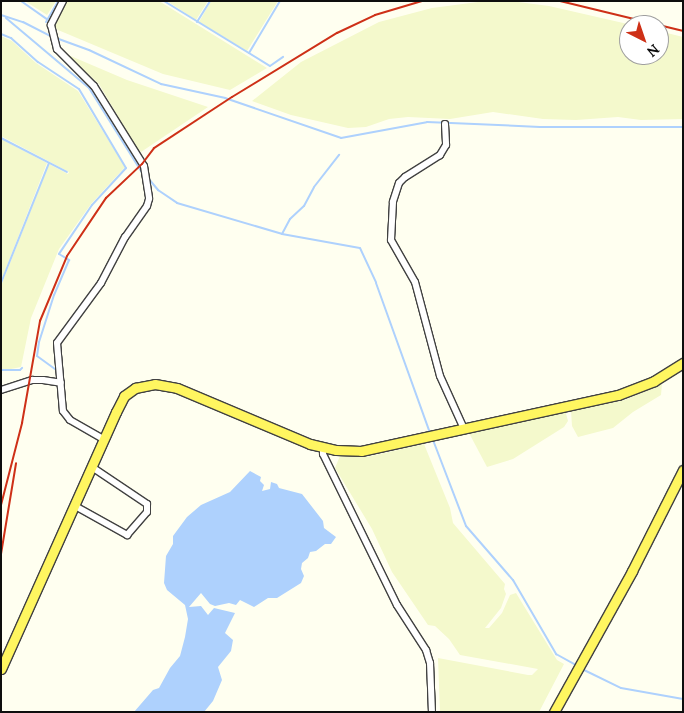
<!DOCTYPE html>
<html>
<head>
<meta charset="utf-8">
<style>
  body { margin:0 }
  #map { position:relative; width:684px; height:713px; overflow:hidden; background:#fffff0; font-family:Lora,serif }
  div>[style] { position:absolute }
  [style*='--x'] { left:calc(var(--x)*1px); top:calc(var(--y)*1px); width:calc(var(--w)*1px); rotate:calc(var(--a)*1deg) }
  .farmland>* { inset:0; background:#f4f9cc }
  .water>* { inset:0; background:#aed1fd }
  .stream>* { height:2px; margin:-1px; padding:0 1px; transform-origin:1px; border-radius:1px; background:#aed1fd }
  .roads { filter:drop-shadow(1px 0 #414141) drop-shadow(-1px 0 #414141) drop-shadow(0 1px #414141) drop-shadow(0 -1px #414141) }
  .minor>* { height:6px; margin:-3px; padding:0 3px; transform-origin:3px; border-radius:3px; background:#fff }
  .major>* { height:9px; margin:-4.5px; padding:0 4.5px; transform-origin:4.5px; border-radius:4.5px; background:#fff660 }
  .rail>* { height:2px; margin:-1px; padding:0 1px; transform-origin:1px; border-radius:1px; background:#ce3017 }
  span { translate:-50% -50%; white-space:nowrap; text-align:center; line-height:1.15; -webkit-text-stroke:5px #fff; paint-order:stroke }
  .frame { position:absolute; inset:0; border:2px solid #0e0e0e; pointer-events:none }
  .north { position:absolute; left:619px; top:15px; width:50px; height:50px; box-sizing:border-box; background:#fff; border:1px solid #9f9f9f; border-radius:50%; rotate:139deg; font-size:14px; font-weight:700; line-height:20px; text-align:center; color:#0e0e0e }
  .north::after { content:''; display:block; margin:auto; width:18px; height:22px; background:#ce3017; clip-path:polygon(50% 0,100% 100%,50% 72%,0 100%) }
</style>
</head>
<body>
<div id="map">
  <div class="farmland">
    <i style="clip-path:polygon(25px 1px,56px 1px,47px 15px)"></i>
    <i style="clip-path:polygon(66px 1px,159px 1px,267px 68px,230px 90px,163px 74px,58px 30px,54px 26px)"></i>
    <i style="clip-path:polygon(167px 1px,208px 1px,196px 20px)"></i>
    <i style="clip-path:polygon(211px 1px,278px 1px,247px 51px,199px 22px)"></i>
    <i style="clip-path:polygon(478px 2px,518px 2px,549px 6px,632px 25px,629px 25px,629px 55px,659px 55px,659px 31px,683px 37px,683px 119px,641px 120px,618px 117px,576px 120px,543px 119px,493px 112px,450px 119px,408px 117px,389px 119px,366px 127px,348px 128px,291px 115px,252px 101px,301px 62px,379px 22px,432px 8px)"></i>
    <i style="clip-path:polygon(1px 36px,12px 41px,36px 63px,78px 91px,125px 167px,91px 204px,59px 249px,31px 318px,21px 367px,11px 369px,1px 369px,1px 286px,49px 164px,68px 174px,69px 172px,1px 136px)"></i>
    <i style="clip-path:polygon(66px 54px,127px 80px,208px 107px,141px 152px,136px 147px,99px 84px)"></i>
    <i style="clip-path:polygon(1px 139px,47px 163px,1px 281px)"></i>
    <i style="clip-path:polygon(662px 384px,661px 395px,633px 412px,613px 428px,578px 437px,572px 426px,571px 411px,625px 400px)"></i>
    <i style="clip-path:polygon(565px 410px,568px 421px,564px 427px,513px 459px,487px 467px,469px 433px)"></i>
    <i style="clip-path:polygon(424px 444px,450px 508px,453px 523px,505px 584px,504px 589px,506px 594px,501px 608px,485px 628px,489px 628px,502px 613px,510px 595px,516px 593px,557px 660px,564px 664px,539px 712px,440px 712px,438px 658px,528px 675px,532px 675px,538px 669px,460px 655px,449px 639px,435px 626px,428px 625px,392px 572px,372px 529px,335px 468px,340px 456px,367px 457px)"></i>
  </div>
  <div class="water">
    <i style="clip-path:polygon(250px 471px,261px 477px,260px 481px,264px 485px,262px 491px,270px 489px,271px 482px,277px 484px,279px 488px,302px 494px,323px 521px,324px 528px,336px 537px,331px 544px,325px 544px,316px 551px,310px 552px,308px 558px,302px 563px,301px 569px,304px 576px,301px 583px,277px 598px,268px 598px,254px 607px,240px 600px,236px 605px,229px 603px,215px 606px,210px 604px,201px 593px,189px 607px,201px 606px,208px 615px,214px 608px,235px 613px,225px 633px,233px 640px,231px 651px,218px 667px,222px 680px,213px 701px,204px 712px,134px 712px,153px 690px,159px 688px,170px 668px,180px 656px,185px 637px,188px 619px,185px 605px,167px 590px,164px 583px,166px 556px,173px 544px,173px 536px,187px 517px,201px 505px,230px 492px)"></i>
  </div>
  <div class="stream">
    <i style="--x:21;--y:1;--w:32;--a:35"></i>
    <i style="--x:164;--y:1;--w:124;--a:31.5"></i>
    <i style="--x:270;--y:66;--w:16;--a:-35"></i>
    <i style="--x:1;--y:15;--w:23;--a:18"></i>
    <i style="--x:23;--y:22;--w:31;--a:27"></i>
    <i style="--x:6;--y:18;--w:109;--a:40.1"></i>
    <i style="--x:89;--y:88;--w:102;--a:57.9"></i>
    <i style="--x:46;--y:22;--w:24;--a:-60"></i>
    <i style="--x:197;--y:22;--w:25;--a:-58"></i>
    <i style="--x:1;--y:34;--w:11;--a:22"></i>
    <i style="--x:11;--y:38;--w:36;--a:42"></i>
    <i style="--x:38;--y:62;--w:49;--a:33.4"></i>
    <i style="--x:79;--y:89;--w:92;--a:59.3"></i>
    <i style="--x:126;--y:168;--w:50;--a:132.6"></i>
    <i style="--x:92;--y:205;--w:59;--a:124"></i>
    <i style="--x:59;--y:254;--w:12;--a:31"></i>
    <i style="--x:69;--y:260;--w:38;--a:113"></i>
    <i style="--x:54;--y:295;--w:49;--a:107.7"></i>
    <i style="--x:39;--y:342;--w:14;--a:98"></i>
    <i style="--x:37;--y:356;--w:26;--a:36"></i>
    <i style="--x:56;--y:38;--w:35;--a:20"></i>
    <i style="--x:89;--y:50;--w:80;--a:25.3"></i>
    <i style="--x:161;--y:84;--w:66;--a:12.3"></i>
    <i style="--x:225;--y:98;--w:123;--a:19"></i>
    <i style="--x:341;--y:138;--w:87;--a:-10.5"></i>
    <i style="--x:427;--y:122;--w:113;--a:2.5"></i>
    <i style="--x:540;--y:127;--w:143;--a:0"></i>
    <i style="--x:249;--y:53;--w:61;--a:-59.2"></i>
    <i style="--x:1;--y:138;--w:74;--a:27.3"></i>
    <i style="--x:148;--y:178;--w:16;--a:50"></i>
    <i style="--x:158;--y:190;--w:23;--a:34"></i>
    <i style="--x:177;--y:203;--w:109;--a:16.4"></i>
    <i style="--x:282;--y:234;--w:79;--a:10.2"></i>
    <i style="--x:360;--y:248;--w:38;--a:65"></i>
    <i style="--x:376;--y:283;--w:159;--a:70.2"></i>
    <i style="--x:282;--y:234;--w:17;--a:-62"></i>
    <i style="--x:290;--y:219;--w:19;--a:-43"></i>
    <i style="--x:304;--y:206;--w:21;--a:-62"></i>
    <i style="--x:314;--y:187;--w:41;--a:-52"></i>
    <i style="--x:1;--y:283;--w:129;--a:-68.2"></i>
    <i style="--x:1;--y:370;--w:19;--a:0"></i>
    <i style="--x:20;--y:370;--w:3;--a:-45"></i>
    <i style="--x:433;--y:440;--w:92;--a:69"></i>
    <i style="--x:466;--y:526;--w:72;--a:49"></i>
    <i style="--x:513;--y:580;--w:86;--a:59.8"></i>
    <i style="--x:556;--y:654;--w:23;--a:29"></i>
    <i style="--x:582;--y:669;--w:43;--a:26"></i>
    <i style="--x:621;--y:688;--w:63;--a:10.1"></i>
  </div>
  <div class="roads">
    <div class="minor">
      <i style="--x:63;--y:1;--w:27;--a:117"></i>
      <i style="--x:51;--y:25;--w:25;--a:76"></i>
      <i style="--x:57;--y:49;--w:52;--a:45"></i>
      <i style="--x:94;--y:86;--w:94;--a:58"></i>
      <i style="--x:144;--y:166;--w:33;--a:81"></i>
      <i style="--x:149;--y:199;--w:7;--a:106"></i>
      <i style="--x:147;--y:206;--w:38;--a:125"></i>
      <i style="--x:125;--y:237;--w:52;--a:117.6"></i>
      <i style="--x:101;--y:283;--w:74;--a:126.3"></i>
      <i style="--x:57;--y:343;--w:68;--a:85"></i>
      <i style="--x:63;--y:411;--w:11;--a:52"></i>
      <i style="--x:70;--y:420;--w:40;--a:29.7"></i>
      <i style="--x:445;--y:124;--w:21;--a:87"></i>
      <i style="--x:446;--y:145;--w:12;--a:121"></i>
      <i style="--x:440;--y:155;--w:41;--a:147.8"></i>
      <i style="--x:405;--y:177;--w:8;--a:135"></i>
      <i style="--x:399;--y:183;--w:20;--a:108"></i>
      <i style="--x:393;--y:202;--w:38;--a:93"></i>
      <i style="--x:391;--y:240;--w:48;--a:60.3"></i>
      <i style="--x:415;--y:282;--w:97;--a:75.1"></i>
      <i style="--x:440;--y:376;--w:58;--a:65.6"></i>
      <i style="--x:1;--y:390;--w:33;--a:-18"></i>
      <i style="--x:32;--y:380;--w:11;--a:0"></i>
      <i style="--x:43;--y:380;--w:18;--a:9"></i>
      <i style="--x:323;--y:448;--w:6;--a:90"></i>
      <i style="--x:323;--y:454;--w:168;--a:63.9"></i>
      <i style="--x:397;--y:605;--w:54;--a:57.2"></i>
      <i style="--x:426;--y:650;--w:14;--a:73"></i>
      <i style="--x:430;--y:663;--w:49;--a:87.7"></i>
      <i style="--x:75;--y:506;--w:60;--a:29.1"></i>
      <i style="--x:127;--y:535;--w:30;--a:-49"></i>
      <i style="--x:147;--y:512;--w:8;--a:-90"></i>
      <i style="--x:147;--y:504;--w:66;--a:-146.1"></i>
    </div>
    <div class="major">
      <i style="--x:1;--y:669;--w:282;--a:-65.9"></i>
      <i style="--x:116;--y:412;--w:18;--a:-63"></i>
      <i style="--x:124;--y:396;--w:14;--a:-36"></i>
      <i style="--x:135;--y:388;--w:20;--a:-11"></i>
      <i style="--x:155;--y:384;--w:22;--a:10"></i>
      <i style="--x:177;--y:388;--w:144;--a:22.8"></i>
      <i style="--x:310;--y:444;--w:27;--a:13"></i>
      <i style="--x:336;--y:450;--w:25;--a:2"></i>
      <i style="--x:361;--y:451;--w:263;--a:-12.3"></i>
      <i style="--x:618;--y:395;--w:39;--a:-21"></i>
      <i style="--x:654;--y:381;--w:34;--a:-32"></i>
      <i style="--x:554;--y:712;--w:161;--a:-61"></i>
      <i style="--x:632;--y:571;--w:113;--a:-63.2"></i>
    </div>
  </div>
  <div class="rail">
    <i style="--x:560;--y:1;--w:127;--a:13.7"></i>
    <i style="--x:1;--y:505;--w:85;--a:-75.6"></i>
    <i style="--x:22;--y:423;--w:104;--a:-80"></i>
    <i style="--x:40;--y:321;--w:70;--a:-67.4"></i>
    <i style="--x:67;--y:256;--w:70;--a:-56.1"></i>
    <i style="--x:106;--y:198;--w:50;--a:-43.4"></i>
    <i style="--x:142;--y:164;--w:20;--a:-53"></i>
    <i style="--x:154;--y:148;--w:93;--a:-33.2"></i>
    <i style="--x:232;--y:97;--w:123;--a:-31.4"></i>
    <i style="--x:337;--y:33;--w:42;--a:-25.3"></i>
    <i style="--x:375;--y:15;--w:49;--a:-16.6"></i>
    <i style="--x:1;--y:554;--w:92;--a:-80.6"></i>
  </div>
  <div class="frame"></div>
  <div class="north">N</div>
</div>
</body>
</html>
